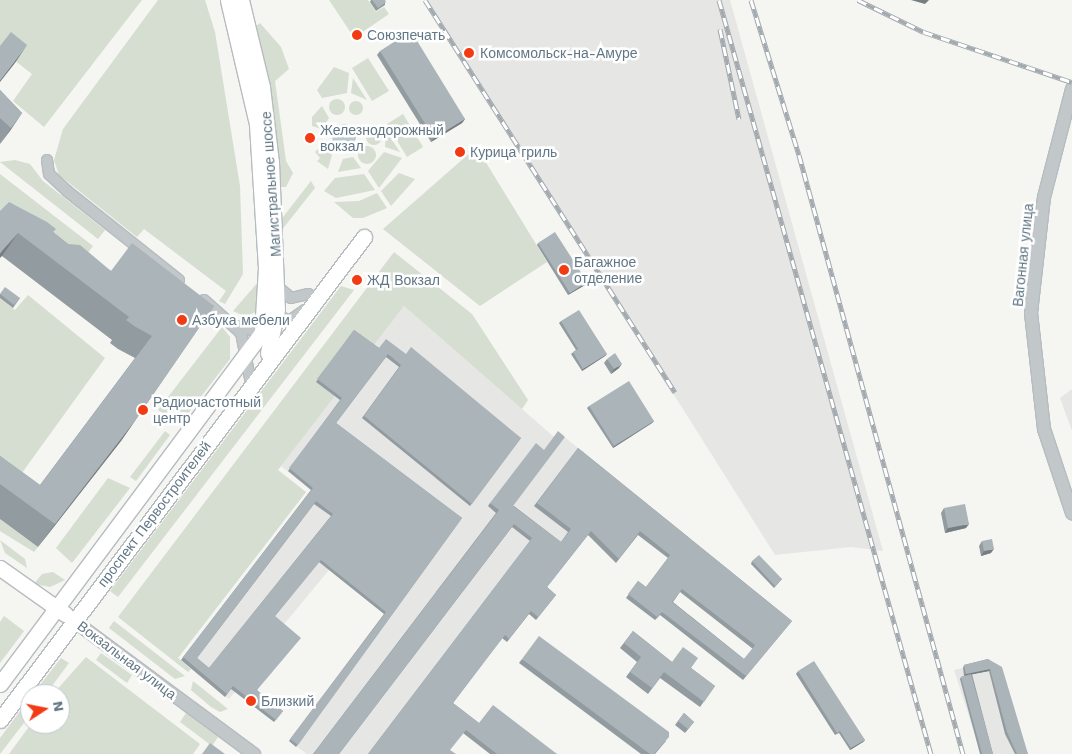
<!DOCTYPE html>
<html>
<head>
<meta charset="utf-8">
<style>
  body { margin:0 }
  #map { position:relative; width:1072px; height:754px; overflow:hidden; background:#f5f5f1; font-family:"Work Sans",sans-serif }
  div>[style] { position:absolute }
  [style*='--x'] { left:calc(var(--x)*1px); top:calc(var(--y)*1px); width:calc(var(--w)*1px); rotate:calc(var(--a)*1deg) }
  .built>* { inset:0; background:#e6e6e4 }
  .green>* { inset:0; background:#d6ddd1 }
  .round { border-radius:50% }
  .water>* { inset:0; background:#bbc8cc }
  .roads { filter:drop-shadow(1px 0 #b6bcc0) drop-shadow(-1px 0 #b6bcc0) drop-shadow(0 1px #b6bcc0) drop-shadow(0 -1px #b6bcc0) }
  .minor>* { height:10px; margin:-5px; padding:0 5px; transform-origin:5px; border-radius:5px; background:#c2c7ca }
  .tertiary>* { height:12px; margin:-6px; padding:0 6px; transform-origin:6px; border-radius:6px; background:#c2c7ca }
  .secondary>* { height:15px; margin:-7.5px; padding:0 7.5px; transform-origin:7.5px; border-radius:7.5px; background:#fff }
  .rail>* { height:5px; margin-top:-2.5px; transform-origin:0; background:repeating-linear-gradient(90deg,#fff 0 9px,#a2aaaf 0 18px); box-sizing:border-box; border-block:1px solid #a2aaaf }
  .wall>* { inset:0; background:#929b9f }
  .shaded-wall>* { inset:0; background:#777e82 }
  .building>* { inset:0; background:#aab4b9 }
  .dots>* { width:14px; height:14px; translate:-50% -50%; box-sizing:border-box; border:2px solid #fff; border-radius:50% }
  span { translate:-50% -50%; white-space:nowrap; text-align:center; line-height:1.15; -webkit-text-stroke:5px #fff; paint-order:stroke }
  .poi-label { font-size:14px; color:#617785 }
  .left { translate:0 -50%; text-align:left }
  .street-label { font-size:14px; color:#617785 }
  .north { position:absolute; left:20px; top:684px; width:50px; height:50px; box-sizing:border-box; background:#fff; border:1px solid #c0c9ce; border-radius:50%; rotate:79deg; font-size:14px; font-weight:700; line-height:20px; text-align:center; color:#617785 }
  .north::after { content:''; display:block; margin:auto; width:18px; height:22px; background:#f23a13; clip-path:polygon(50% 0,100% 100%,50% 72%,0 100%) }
</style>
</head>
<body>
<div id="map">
  <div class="built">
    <i style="clip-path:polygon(425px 0,730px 0,883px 551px,851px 547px,775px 555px)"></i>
    <i style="clip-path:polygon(404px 306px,554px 437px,558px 432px,612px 475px,403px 754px,307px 754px,289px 741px,384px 614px,329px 570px,240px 677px,244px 681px,229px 699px,181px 660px,311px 490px,281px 466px)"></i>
    <i style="clip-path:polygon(1072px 389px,1072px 431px,1060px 398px)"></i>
    <i style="clip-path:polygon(992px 661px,993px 665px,1025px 754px,981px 754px,954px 670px)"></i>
  </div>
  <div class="green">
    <i style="clip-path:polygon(0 0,142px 0,44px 127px,13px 101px,32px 74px,0 49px)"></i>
    <i style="clip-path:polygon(158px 0,205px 0,215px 32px,240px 186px,243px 274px,225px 304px,219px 301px,226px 291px,144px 229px,137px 237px,59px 175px,54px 160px,63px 129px)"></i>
    <i style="clip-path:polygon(329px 0,368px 0,376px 12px,384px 7px,389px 14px,361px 33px,358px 29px,351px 33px)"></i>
    <i style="clip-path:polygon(260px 23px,281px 47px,289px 69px,275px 81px,286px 161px,293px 173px,286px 187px,280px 187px,273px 121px,254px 28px)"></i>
    <i style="clip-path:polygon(368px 58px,389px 91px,372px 101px,352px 68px)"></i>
    <i style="clip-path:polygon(334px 67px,349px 73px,347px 93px,322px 98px,317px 90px)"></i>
    <i style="clip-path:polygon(353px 78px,367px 100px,351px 93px)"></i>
    <i class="round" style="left:329px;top:99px;width:16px;height:16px"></i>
    <i class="round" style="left:349px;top:101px;width:14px;height:14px"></i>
    <i style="clip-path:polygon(322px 106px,329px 118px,322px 129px,312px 126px,312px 117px)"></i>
    <i style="clip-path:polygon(403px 114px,423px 147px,407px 157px,387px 124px)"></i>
    <i class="round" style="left:366px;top:129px;width:16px;height:16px"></i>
    <i style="clip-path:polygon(386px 131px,400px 152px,385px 147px)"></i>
    <i style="clip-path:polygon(322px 145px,332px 155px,328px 169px,317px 161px,320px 158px,315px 152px)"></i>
    <i class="round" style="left:358px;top:146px;width:18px;height:18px"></i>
    <i style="clip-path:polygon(384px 152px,402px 158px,379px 188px,368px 171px)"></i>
    <i style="clip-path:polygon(471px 152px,477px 159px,482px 156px,547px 262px,480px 306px,383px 229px)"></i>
    <i style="clip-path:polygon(353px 157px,361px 168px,338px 172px,343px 159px)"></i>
    <i style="clip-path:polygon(15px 160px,30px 164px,43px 181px,105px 230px,98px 239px,0 162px)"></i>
    <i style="clip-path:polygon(399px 173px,415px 179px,391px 206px,381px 191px)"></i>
    <i style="clip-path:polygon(0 174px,93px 246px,72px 275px,0 231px)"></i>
    <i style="clip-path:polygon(364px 174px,375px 190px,336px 198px,324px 191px,335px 178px)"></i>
    <i style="clip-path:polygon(311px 181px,315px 188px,281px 231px,280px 221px)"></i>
    <i style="clip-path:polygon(377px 193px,387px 208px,363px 218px,353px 218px,334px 202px,359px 201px)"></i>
    <i style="clip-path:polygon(394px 252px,472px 314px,528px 400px,522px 409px,404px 306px,278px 470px,306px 492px,178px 658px,191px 669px,188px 672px,118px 617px)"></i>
    <i style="clip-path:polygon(259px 281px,255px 312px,246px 317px,233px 311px)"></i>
    <i style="clip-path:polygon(341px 286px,354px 290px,118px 597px,110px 591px)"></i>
    <i style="clip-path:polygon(28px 295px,105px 358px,19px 477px,0 463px,0 298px,15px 310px)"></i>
    <i style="clip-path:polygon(222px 327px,230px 337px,230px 359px,179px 425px,158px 410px)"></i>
    <i style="clip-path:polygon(165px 431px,170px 435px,136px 481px,130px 477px)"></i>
    <i style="clip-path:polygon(108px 478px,130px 488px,72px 563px,56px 548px)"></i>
    <i style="clip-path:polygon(6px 514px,1px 520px,38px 547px,34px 552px,0 531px,0 515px)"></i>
    <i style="clip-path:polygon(0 540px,25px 559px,27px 568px,5px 553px)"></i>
    <i style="clip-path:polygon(53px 572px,65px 580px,50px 587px,34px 584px,42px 574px)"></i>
    <i style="clip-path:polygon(4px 616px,24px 631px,0 663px,0 622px)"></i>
    <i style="clip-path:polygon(114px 621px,185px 676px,175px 679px,109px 628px)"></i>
    <i style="clip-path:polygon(101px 653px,132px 675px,127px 683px,96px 660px)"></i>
    <i style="clip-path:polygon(86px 657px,200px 744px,193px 754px,9px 754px,31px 724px,60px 724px,60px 694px,53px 694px)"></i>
    <i style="clip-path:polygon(61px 658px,69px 663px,46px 694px,33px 694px)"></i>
    <i style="clip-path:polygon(193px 681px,228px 709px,220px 712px,211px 707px,191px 690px)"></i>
    <i style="clip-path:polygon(30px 698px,30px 715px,0 754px,0 738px)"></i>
    <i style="clip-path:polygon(186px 713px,218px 737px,212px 746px,180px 722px)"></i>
  </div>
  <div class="water">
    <i class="round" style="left:332px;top:124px;width:24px;height:24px"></i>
  </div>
  <div class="roads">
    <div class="minor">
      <i style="--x:47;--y:160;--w:14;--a:82"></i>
      <i style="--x:49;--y:174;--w:25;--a:43"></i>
      <i style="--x:67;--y:191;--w:143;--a:38.5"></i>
      <i style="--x:278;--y:287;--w:17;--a:40"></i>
      <i style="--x:291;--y:298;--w:18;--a:-13"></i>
      <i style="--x:204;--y:300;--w:50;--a:41.7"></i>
      <i style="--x:241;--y:333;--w:51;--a:78.7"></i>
      <i style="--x:274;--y:313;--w:17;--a:28"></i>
      <i style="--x:289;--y:321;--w:19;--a:-35"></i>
      <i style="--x:236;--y:326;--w:31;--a:15"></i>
    </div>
    <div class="tertiary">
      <i style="--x:1072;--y:89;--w:112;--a:104.5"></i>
      <i style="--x:1044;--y:197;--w:117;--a:96.4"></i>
      <i style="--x:1031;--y:313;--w:117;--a:83.6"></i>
      <i style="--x:1044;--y:429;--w:89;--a:71.6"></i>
      <i style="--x:74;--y:621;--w:224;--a:36.5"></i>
    </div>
    <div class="secondary">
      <i style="--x:241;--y:0;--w:89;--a:76.4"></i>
      <i style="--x:262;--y:87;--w:76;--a:83.2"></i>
      <i style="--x:271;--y:162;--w:147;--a:87.7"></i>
      <i style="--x:277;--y:309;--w:45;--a:101.6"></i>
      <i style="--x:0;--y:568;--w:80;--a:35.3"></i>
      <i style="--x:0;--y:684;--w:438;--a:-53.3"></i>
      <i style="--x:262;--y:333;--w:65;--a:-86.5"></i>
      <i style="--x:266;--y:268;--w:144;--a:-93.6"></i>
      <i style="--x:257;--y:124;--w:127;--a:-103.2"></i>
      <i style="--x:0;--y:720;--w:605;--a:-53"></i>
    </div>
  </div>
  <div class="rail">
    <i style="--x:425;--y:0;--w:465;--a:57.5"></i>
    <i style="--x:719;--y:0;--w:783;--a:74.3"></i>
    <i style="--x:751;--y:0;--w:162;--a:72.8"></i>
    <i style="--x:799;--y:155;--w:621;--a:74.69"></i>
    <i style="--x:858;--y:0;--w:73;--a:25.9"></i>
    <i style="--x:924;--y:32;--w:156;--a:18.7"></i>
    <i style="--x:720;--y:29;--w:92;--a:78.1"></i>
  </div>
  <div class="wall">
    <i style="clip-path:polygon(371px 0,385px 0,385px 5px,376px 11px,370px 2px)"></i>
    <i style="clip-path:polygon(380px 51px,465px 119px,462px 123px,431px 142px,377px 55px)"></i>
    <i style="clip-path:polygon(0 90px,22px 113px,0 144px)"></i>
    <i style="clip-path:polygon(0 211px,53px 232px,68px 244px,111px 271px,214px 306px,121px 441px,38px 547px,0 519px,0 456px,40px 485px,135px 358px,118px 349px,110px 343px,112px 340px,2px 256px)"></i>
    <i style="clip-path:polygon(538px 243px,587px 282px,585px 285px,568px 295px,537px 245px)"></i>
    <i style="clip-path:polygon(0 294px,20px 298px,13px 308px,0 298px)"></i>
    <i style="clip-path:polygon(561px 321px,607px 354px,605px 356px,582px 371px,571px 354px,576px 350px,559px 323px)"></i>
    <i style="clip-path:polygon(evenodd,354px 330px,379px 348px,521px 438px,470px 506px,362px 418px,399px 367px,386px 357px,336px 423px,462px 518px,296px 747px,289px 741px,384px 614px,319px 562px,275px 616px,257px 691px,283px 711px,274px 722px,231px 689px,225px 697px,181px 660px,311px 490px,288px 471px,340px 400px,316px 382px,354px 330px,314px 504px,331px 516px,209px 668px,197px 658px,314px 504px)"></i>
    <i style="clip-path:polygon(607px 359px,619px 368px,611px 374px,604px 363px)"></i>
    <i style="clip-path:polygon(589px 406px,654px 421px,652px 423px,613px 448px,587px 408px)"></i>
    <i style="clip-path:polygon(evenodd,578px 448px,792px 621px,743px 680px,660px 615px,655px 620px,626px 598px,638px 581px,646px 587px,668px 558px,638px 535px,616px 563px,588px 535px,547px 587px,556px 595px,536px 620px,529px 614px,507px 642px,502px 638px,453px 703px,479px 723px,557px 754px,490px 754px,463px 733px,368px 754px,530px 541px,512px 527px,339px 754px,313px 754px,496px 513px,488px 506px,490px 503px,514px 506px,561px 542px,568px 532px,534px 506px,578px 448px,680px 592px,753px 649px,744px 659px,673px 602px,680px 592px)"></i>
    <i style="clip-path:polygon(944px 508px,966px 528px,945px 533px,941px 513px)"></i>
    <i style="clip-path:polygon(982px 541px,991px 553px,981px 556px,979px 546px)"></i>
    <i style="clip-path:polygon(752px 561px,782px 579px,774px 588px,751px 564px)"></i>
    <i style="clip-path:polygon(633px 631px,672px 662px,691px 668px,715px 686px,700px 707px,660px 678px,648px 694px,626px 677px,637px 662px,620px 648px)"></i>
    <i style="clip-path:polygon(522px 659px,666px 741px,655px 754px,641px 754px,519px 663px)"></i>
    <i style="clip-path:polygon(988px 659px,1028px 754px,1015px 754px,1005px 734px,989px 671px,972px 674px,993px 754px,980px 754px,960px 679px,961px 677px,968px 675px,964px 676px,963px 668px,964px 665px)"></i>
    <i style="clip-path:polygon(798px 671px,865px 740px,863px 742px,850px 750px,839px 733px,835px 735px,796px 674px)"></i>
    <i style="clip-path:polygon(684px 713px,694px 722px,685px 733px,675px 725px)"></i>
  </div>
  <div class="shaded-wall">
    <i style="clip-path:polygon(911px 0,929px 0,925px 4px)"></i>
    <i style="clip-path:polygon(27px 45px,15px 63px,0 82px,0 80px)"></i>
    <i style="clip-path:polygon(22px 113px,10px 131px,0 144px,11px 128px)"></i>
    <i style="clip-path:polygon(465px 119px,462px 123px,431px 142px,434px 138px)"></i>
    <i style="clip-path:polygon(18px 233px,2px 256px,0 258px,0 253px)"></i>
    <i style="clip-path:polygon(587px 282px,585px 285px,568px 295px,570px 293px)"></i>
    <i style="clip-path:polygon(607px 354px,605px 356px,582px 371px,583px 369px)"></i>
    <i style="clip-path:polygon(622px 364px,619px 368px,611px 374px,614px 369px)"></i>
    <i style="clip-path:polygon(137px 418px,121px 441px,38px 547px,55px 524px)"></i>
    <i style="clip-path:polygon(654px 421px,652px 423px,613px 448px,614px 446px)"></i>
    <i style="clip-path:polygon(969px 524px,966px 528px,945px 533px,948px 528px)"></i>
    <i style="clip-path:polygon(994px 549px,991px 553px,981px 556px,984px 551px)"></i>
    <i style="clip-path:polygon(990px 669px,989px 671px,964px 676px,966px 674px)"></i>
    <i style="clip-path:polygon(865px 740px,863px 742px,850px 750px,851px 748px)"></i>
  </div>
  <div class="building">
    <i style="clip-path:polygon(372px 0,385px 0,386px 2px,378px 8px)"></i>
    <i style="clip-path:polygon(411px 31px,465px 119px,434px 138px,380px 51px)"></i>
    <i style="clip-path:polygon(11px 32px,27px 45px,0 80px,0 46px)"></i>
    <i style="clip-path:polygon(0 90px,22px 113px,11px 128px,0 118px)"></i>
    <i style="clip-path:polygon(9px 202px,47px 222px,56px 229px,53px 232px,68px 244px,80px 245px,111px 271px,132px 243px,214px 306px,137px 418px,55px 524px,0 484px,0 456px,40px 485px,152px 336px,134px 326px,126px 320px,129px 317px,18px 233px,0 253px,0 211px)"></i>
    <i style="clip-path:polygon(555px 232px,587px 282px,570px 293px,538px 243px)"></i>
    <i style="clip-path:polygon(5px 287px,20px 298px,14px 305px,0 294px)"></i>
    <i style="clip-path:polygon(579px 310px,607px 354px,583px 369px,573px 352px,578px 349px,561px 321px)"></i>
    <i style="clip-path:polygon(evenodd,354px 330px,379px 348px,386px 339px,406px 354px,411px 347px,521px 438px,472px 504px,364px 416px,401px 365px,388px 354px,336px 423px,462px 518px,298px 745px,290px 739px,386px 612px,321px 560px,275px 616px,301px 638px,257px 690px,283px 711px,276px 720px,233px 686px,227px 694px,183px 657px,313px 488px,289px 468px,342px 398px,317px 379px,354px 330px,316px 501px,333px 514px,209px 668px,197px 658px,316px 501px)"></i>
    <i style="clip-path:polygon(615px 353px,622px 364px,614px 369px,607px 359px)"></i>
    <i style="clip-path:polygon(629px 381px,654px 421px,614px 446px,589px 406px)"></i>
    <i style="clip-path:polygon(evenodd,558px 431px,565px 437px,513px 506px,561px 542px,571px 529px,537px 503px,578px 448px,792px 621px,746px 676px,662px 612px,657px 617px,628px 594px,638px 581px,646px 587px,670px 555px,640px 531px,619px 559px,591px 531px,547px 587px,556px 595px,538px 617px,531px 611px,509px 639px,505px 635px,453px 703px,479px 723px,493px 705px,557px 754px,497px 754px,466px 730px,450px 750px,456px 754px,368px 754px,532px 538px,514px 524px,339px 754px,315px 754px,314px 753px,499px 510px,490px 503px,536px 443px,544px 450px,558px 431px,682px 589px,755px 645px,744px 659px,672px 602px,682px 589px)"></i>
    <i style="clip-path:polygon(965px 504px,969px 524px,948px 528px,944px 508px)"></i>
    <i style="clip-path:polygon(992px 539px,994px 549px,984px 551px,982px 541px)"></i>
    <i style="clip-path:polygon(759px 555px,782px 579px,775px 586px,752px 561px)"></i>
    <i style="clip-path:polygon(633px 631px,672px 662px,683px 647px,698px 658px,691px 668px,715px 686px,704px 702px,664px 672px,652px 688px,630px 672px,641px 657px,624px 643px)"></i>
    <i style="clip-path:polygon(539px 636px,669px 732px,669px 737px,654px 754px,650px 754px,522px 659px)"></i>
    <i style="clip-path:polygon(988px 659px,1002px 667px,1028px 754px,1017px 754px,1007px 732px,990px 669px,966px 674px,964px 665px)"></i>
    <i style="clip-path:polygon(814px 661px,865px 740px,851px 748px,840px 731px,837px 733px,798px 671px)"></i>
    <i style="clip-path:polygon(971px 674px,993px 754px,982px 754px,961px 677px)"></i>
    <i style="clip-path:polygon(684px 713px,694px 722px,688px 729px,678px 721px)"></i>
    <i style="clip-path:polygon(210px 743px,225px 754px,202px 754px)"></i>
  </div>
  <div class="dots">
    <i style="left:357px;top:35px;background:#f23a13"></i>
    <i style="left:469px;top:53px;background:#f23a13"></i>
    <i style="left:310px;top:138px;background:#f23a13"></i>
    <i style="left:460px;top:152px;background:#f23a13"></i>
    <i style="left:564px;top:270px;background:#f23a13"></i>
    <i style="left:357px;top:280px;background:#f23a13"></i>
    <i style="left:182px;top:320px;background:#f23a13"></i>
    <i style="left:143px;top:410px;background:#f23a13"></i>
    <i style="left:251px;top:701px;background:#f23a13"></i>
  </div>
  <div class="poi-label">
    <span class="left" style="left:367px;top:35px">Союзпечать</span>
    <span class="left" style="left:480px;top:53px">Комсомольск-на-Амуре</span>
    <span class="left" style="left:320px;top:138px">Железнодорожный<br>вокзал</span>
    <span class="left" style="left:470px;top:152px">Курица гриль</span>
    <span class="left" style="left:574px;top:270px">Багажное<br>отделение</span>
    <span class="left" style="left:367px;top:280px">ЖД Вокзал</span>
    <span class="left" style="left:192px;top:320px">Азбука мебели</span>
    <span class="left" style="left:153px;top:410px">Радиочастотный<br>центр</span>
    <span class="left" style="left:261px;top:701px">Близкий</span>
  </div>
  <div class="street-label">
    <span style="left:271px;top:184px;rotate:-94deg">Магистральное шоссе</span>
    <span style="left:1023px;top:255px;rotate:-84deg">Вагонная улица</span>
    <span style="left:154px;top:514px;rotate:-53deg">проспект Первостроителей</span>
    <span style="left:127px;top:660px;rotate:37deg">Вокзальная улица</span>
  </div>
  <div class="north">N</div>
</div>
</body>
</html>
